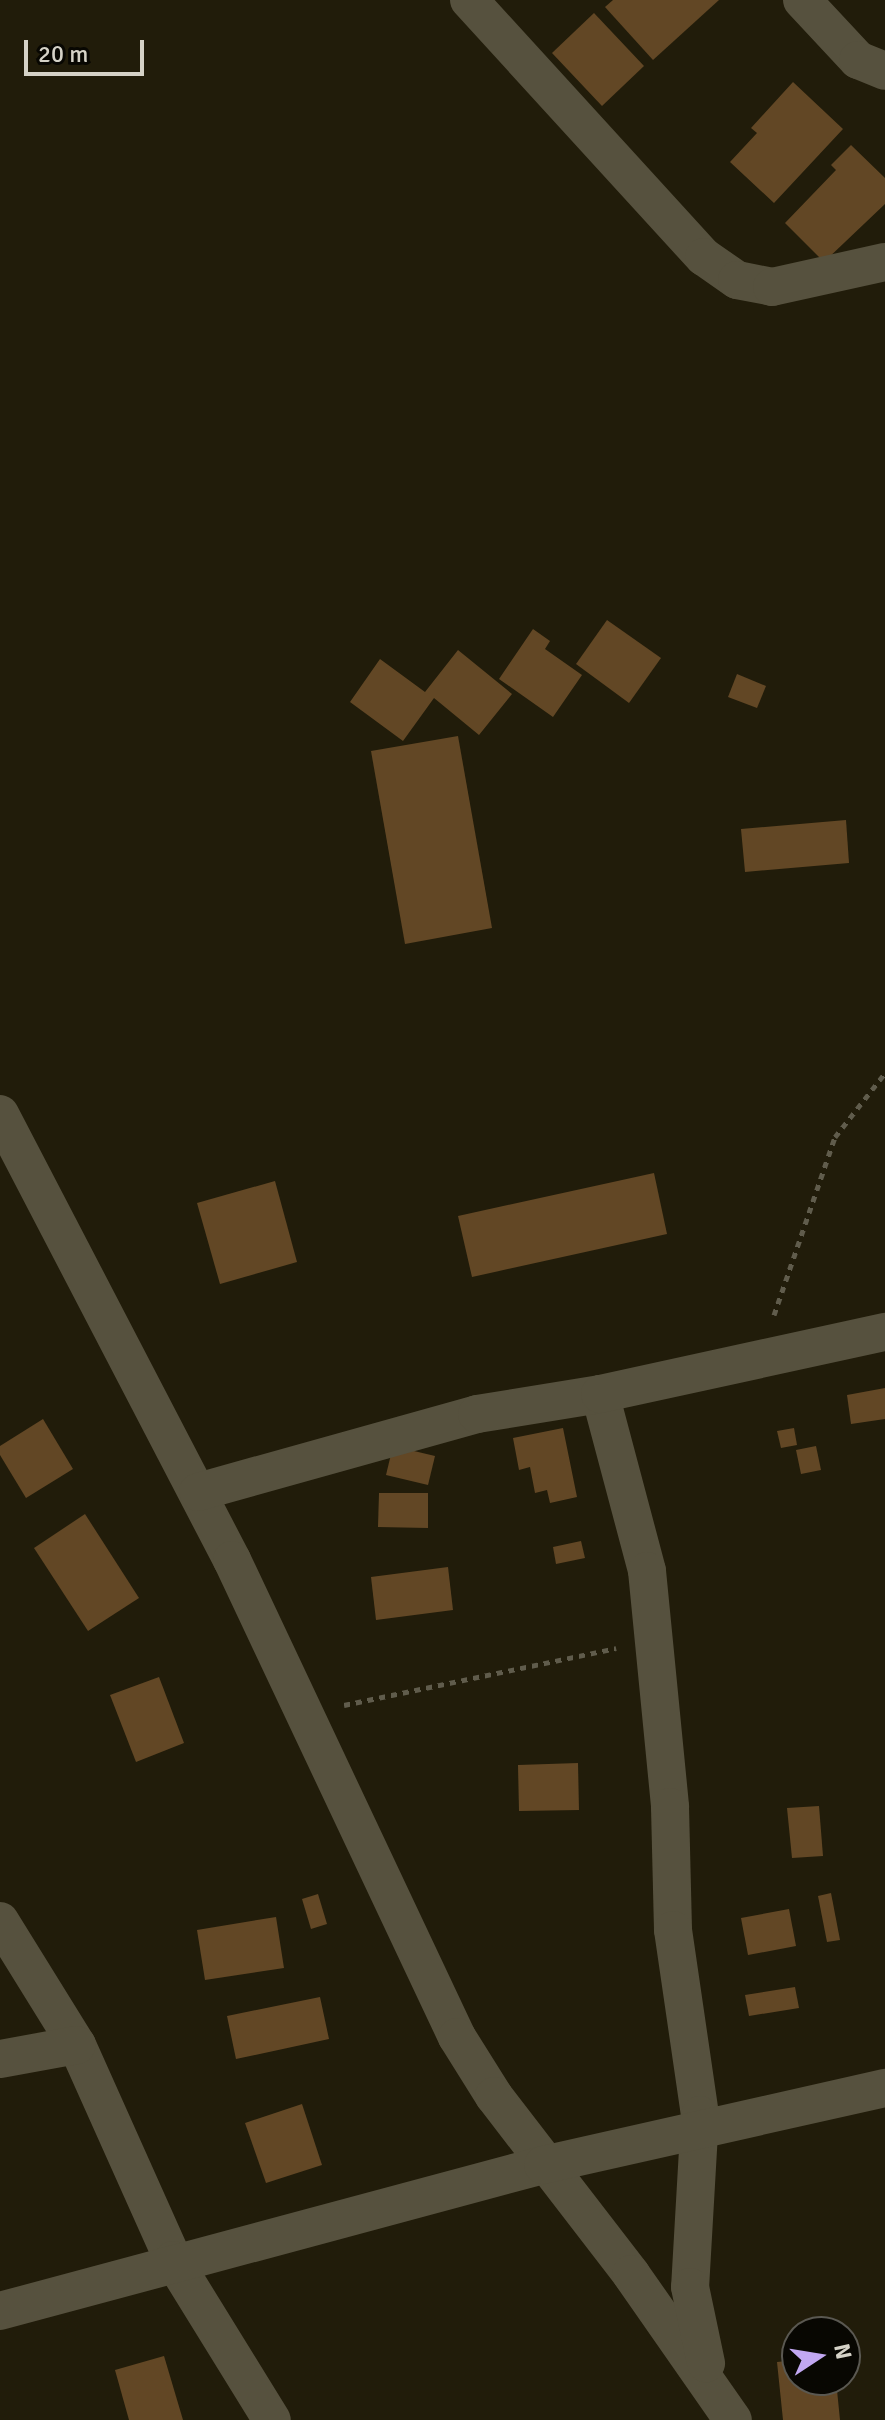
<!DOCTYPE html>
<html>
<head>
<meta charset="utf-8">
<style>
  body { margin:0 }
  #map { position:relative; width:885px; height:2420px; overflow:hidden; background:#211c0a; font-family:Signika,sans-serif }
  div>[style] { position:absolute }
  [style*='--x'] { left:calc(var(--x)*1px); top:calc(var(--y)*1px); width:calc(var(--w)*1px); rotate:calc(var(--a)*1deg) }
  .building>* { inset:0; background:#624725 }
  .path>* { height:5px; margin-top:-2.5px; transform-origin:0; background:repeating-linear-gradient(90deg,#605c4c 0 6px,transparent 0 12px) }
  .minor>* { height:38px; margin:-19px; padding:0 19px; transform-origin:19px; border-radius:19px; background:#56513e }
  span { translate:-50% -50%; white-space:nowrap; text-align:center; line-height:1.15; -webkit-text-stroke:8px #080702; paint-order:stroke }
  .north { position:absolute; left:781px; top:2316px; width:80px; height:80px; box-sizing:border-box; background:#080702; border:2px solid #5a5851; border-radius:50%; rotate:78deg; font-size:22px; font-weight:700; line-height:32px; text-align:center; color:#d5d2c7 }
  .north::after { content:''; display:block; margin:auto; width:28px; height:36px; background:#c2a8f2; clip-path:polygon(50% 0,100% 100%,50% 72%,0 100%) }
  .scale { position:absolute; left:24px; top:40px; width:120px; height:36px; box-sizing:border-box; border:4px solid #d5d2c7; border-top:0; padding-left:10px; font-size:24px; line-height:28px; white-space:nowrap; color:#d5d2c7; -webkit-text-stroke:6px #080702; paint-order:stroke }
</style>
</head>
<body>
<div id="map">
  <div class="building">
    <i style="clip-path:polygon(613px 0,719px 0,653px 60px,605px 7px)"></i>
    <i style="clip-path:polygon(594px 13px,644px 66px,602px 106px,552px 53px)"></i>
    <i style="clip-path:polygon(793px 82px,843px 129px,774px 203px,730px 162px,757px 133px,751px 128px)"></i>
    <i style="clip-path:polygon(851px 145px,885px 178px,885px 204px,824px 262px,785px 223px,836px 170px,831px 165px)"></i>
    <i style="clip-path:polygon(607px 620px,661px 658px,629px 703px,576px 664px)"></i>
    <i style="clip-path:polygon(533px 629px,550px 641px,545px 649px,582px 675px,553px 717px,499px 679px)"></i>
    <i style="clip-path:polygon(458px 650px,512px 694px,479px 735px,434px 698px,403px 741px,350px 702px,380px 659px,425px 692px)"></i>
    <i style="clip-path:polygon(737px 674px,766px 686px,757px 708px,728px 697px)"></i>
    <i style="clip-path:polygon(458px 736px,492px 928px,405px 944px,371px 751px)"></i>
    <i style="clip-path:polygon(846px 820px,849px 863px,745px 872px,741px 829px)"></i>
    <i style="clip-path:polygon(654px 1173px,667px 1234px,472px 1277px,458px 1216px)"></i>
    <i style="clip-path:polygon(275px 1181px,297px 1262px,220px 1284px,197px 1203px)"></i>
    <i style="clip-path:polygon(885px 1388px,885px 1419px,851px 1424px,847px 1395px)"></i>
    <i style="clip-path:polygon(43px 1419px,73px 1469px,26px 1498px,0 1455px,0 1446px)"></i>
    <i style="clip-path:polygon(563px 1428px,577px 1497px,550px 1503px,547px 1490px,535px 1493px,530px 1467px,519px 1470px,513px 1438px)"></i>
    <i style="clip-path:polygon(794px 1428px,797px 1445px,781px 1448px,777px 1431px)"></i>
    <i style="clip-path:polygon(393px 1446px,435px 1456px,428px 1485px,386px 1475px)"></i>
    <i style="clip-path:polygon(816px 1446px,821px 1470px,801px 1474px,796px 1450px)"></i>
    <i style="clip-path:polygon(379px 1493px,428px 1493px,428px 1528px,378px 1527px)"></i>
    <i style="clip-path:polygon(85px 1514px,139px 1598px,88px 1631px,34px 1548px)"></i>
    <i style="clip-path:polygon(581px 1541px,585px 1558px,556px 1564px,553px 1547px)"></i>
    <i style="clip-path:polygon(448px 1567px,453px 1610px,376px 1620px,371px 1577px)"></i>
    <i style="clip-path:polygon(159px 1677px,184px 1743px,136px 1762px,110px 1695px)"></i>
    <i style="clip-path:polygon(578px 1763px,579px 1810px,519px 1811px,518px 1765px)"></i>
    <i style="clip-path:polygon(819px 1806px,823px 1856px,792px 1858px,787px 1808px)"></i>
    <i style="clip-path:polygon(831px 1893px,840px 1940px,827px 1942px,818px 1896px)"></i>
    <i style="clip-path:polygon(318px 1894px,327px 1924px,311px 1929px,302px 1899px)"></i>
    <i style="clip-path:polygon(789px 1909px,796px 1946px,748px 1955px,741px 1918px)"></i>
    <i style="clip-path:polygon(276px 1917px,284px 1968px,205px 1980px,197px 1930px)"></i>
    <i style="clip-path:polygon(795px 1987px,799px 2008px,749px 2016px,745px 1995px)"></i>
    <i style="clip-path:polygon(320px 1997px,329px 2039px,236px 2059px,227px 2016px)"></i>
    <i style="clip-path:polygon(302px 2104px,322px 2165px,266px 2183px,245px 2123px)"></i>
    <i style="clip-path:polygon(164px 2356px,183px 2420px,129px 2420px,115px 2370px)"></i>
    <i style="clip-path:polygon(797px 2360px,797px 2380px,836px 2380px,840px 2420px,783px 2420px,777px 2362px)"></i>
  </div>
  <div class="path">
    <i style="--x:774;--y:1315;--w:188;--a:-71.1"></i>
    <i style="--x:835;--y:1137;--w:81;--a:-52"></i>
    <i style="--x:344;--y:1705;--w:278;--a:-11.8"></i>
  </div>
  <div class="minor">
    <i style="--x:469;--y:0;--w:348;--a:47.6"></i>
    <i style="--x:704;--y:257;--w:40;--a:34.9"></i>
    <i style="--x:737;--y:280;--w:36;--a:11"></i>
    <i style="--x:772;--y:287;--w:116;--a:-12.5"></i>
    <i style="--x:802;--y:0;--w:82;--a:47"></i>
    <i style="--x:858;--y:60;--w:29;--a:22"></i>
    <i style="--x:0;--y:1114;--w:503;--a:62.52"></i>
    <i style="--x:232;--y:1560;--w:527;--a:64.75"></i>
    <i style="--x:457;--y:2037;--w:70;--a:57.9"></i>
    <i style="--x:494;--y:2096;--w:225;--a:52.4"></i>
    <i style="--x:631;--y:2274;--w:178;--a:55.1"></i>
    <i style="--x:600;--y:1394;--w:183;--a:75.1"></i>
    <i style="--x:647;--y:1571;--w:237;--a:84.4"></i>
    <i style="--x:670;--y:1807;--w:123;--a:88.6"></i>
    <i style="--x:673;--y:1930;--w:187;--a:81.7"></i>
    <i style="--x:700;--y:2115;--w:172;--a:93.3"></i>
    <i style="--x:690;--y:2287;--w:78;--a:78.1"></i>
    <i style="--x:198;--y:1492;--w:290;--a:-15.6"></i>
    <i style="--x:477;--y:1414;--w:125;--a:-9.2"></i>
    <i style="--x:600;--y:1394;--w:292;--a:-12.3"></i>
    <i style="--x:0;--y:1921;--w:146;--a:58.2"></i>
    <i style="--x:77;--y:2045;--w:235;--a:65.9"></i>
    <i style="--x:173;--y:2260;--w:188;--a:58.3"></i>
    <i style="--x:0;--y:2059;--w:78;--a:-10.3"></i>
    <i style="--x:0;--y:2311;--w:562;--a:-15.05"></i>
    <i style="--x:543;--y:2165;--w:351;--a:-12.7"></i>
  </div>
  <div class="north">N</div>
  <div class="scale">20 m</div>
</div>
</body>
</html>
